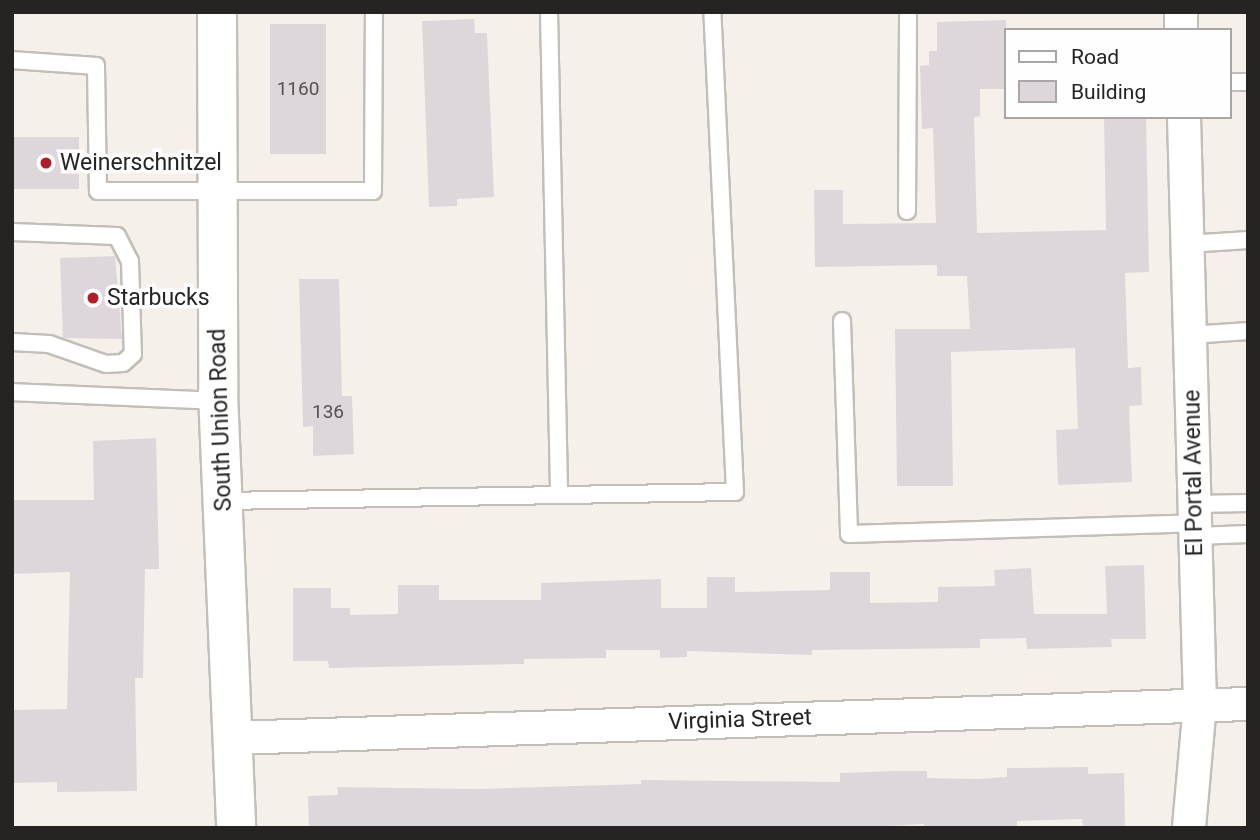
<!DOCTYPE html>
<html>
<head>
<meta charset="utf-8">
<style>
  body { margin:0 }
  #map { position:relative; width:1260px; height:840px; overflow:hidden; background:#f5f1ea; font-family:Roboto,sans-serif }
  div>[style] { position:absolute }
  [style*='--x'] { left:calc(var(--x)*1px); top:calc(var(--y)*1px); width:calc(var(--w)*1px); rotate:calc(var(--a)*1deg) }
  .building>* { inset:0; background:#ddd7db }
  .roads { filter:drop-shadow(2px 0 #c2beb8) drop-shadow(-2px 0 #c2beb8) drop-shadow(0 2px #c2beb8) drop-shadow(0 -2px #c2beb8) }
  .service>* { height:16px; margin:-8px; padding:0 8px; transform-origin:8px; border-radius:8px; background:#fff }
  .minor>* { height:32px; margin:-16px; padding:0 16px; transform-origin:16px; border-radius:16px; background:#fff }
  .tertiary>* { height:38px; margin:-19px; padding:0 19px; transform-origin:19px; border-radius:19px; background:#fff }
  .dots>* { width:19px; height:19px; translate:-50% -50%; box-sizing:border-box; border:4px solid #fefefe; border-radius:50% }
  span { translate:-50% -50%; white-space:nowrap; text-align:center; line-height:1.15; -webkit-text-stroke:7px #fefefe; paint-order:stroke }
  .number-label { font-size:19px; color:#545150 }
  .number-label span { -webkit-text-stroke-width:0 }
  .poi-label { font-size:23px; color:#262422 }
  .left { translate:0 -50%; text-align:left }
  .street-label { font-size:23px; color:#262422 }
  .frame { position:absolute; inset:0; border:14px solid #262422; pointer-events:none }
  .legend { position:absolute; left:1004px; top:28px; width:228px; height:91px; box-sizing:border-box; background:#fefefe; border:2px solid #a8a7a6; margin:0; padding:9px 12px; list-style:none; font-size:21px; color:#262422 }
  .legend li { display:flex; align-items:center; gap:14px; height:35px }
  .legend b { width:35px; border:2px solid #a8a7a6 }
</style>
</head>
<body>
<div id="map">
  <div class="building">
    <i style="clip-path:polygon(474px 19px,475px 33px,487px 33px,494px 197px,457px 199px,457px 206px,429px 207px,422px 21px)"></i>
    <i style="clip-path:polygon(1006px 20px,1006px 89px,980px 89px,980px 116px,974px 117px,977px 233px,1106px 230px,1104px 117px,1146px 117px,1149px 272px,1125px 273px,1128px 368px,1141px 367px,1142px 405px,1129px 406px,1132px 482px,1058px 485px,1056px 430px,1078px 429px,1075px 348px,951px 352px,953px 486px,897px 486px,895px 329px,970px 329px,967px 276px,937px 276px,937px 265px,815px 267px,814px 190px,843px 190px,843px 224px,936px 223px,933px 128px,922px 129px,920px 66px,929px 65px,929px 51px,937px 51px,937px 22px)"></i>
    <i style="clip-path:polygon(270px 24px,326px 24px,326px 154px,270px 154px)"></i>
    <i style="clip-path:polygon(12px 137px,79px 137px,79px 189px,12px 189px)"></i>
    <i style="clip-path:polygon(115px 256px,122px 339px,63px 338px,60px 258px)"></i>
    <i style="clip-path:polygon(299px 279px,339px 279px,342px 396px,352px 396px,354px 454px,313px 456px,313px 426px,303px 427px)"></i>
    <i style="clip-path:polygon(156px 438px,159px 569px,145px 569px,143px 678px,135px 678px,137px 791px,57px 792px,57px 782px,12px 783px,12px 710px,67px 709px,70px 572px,12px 574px,12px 500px,94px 500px,93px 441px)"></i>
    <i style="clip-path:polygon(1144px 565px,1146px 639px,1111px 639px,1112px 647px,1027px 649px,1026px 638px,980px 639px,980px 648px,812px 650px,812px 655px,687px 651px,687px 657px,660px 658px,660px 650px,606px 650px,606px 658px,524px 659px,524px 664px,329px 668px,328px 661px,293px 661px,293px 588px,331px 588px,331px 608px,350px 608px,350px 615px,398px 614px,398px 585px,439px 585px,439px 600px,541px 600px,541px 583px,661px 579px,661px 608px,707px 608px,707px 577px,735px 577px,735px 592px,830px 590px,830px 572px,870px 572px,870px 603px,938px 602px,938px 587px,995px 586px,994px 570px,1031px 568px,1034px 614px,1107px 614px,1105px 566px)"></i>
    <i style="clip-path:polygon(1088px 767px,1088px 774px,1124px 773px,1125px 828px,1083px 828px,1082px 819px,1017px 821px,1017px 828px,924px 828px,924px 824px,851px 828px,309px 828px,308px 796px,338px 795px,337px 787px,476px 789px,641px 784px,641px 780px,840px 782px,840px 773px,893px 771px,927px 771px,927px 778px,977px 779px,1007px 777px,1007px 768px)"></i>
  </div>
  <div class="roads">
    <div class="service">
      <i style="--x:549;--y:12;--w:483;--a:88.8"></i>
      <i style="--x:12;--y:60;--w:84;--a:4.1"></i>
      <i style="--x:96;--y:66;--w:125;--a:89.1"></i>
      <i style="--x:98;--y:191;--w:275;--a:0"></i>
      <i style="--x:373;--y:191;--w:179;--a:-89.7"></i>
      <i style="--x:1230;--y:82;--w:18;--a:0"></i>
      <i style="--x:907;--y:211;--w:199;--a:-89.7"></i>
      <i style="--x:12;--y:232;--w:105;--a:2.2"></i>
      <i style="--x:117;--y:236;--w:28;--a:63"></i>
      <i style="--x:130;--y:261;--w:93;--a:88.2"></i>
      <i style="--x:133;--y:354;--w:13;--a:138"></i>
      <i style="--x:123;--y:363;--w:17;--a:177"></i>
      <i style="--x:106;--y:364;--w:60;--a:-160.7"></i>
      <i style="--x:49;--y:344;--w:37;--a:-177"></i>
      <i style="--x:1188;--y:244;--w:60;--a:-3.8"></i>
      <i style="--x:842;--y:321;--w:213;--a:88.1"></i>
      <i style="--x:849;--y:534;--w:346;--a:-1.8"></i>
      <i style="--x:1191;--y:335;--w:57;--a:-4"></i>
      <i style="--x:12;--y:392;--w:206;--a:2.5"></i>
      <i style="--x:223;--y:501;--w:512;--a:-1.01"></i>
      <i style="--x:735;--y:492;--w:481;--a:-92.7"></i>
      <i style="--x:1195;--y:504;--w:53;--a:-1.1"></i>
      <i style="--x:1196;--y:536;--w:52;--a:-2.2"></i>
    </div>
    <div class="minor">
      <i style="--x:1181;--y:12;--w:18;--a:90"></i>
      <i style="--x:1184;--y:117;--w:587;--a:88.44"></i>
      <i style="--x:1200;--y:704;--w:124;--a:95.1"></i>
      <i style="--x:233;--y:738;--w:1016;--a:-1.92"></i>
    </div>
    <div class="tertiary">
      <i style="--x:217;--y:12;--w:381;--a:89.8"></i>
      <i style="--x:218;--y:393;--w:435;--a:87.6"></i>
    </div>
  </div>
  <div class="dots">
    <i style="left:46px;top:163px;background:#b01f25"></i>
    <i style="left:93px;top:298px;background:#b01f25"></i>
  </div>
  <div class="number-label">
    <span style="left:298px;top:89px">1160</span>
    <span style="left:328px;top:412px">136</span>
  </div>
  <div class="poi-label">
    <span class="left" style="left:60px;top:163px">Weinerschnitzel</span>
    <span class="left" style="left:107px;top:298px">Starbucks</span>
  </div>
  <div class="street-label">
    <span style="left:221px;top:420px;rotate:-92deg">South Union Road</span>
    <span style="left:1194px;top:473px;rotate:-91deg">El Portal Avenue</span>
    <span style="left:740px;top:720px;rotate:-2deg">Virginia Street</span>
  </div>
  <div class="frame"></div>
  <ul class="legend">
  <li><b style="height:9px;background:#fff"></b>Road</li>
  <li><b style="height:19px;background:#ddd7db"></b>Building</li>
  </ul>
</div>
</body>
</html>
